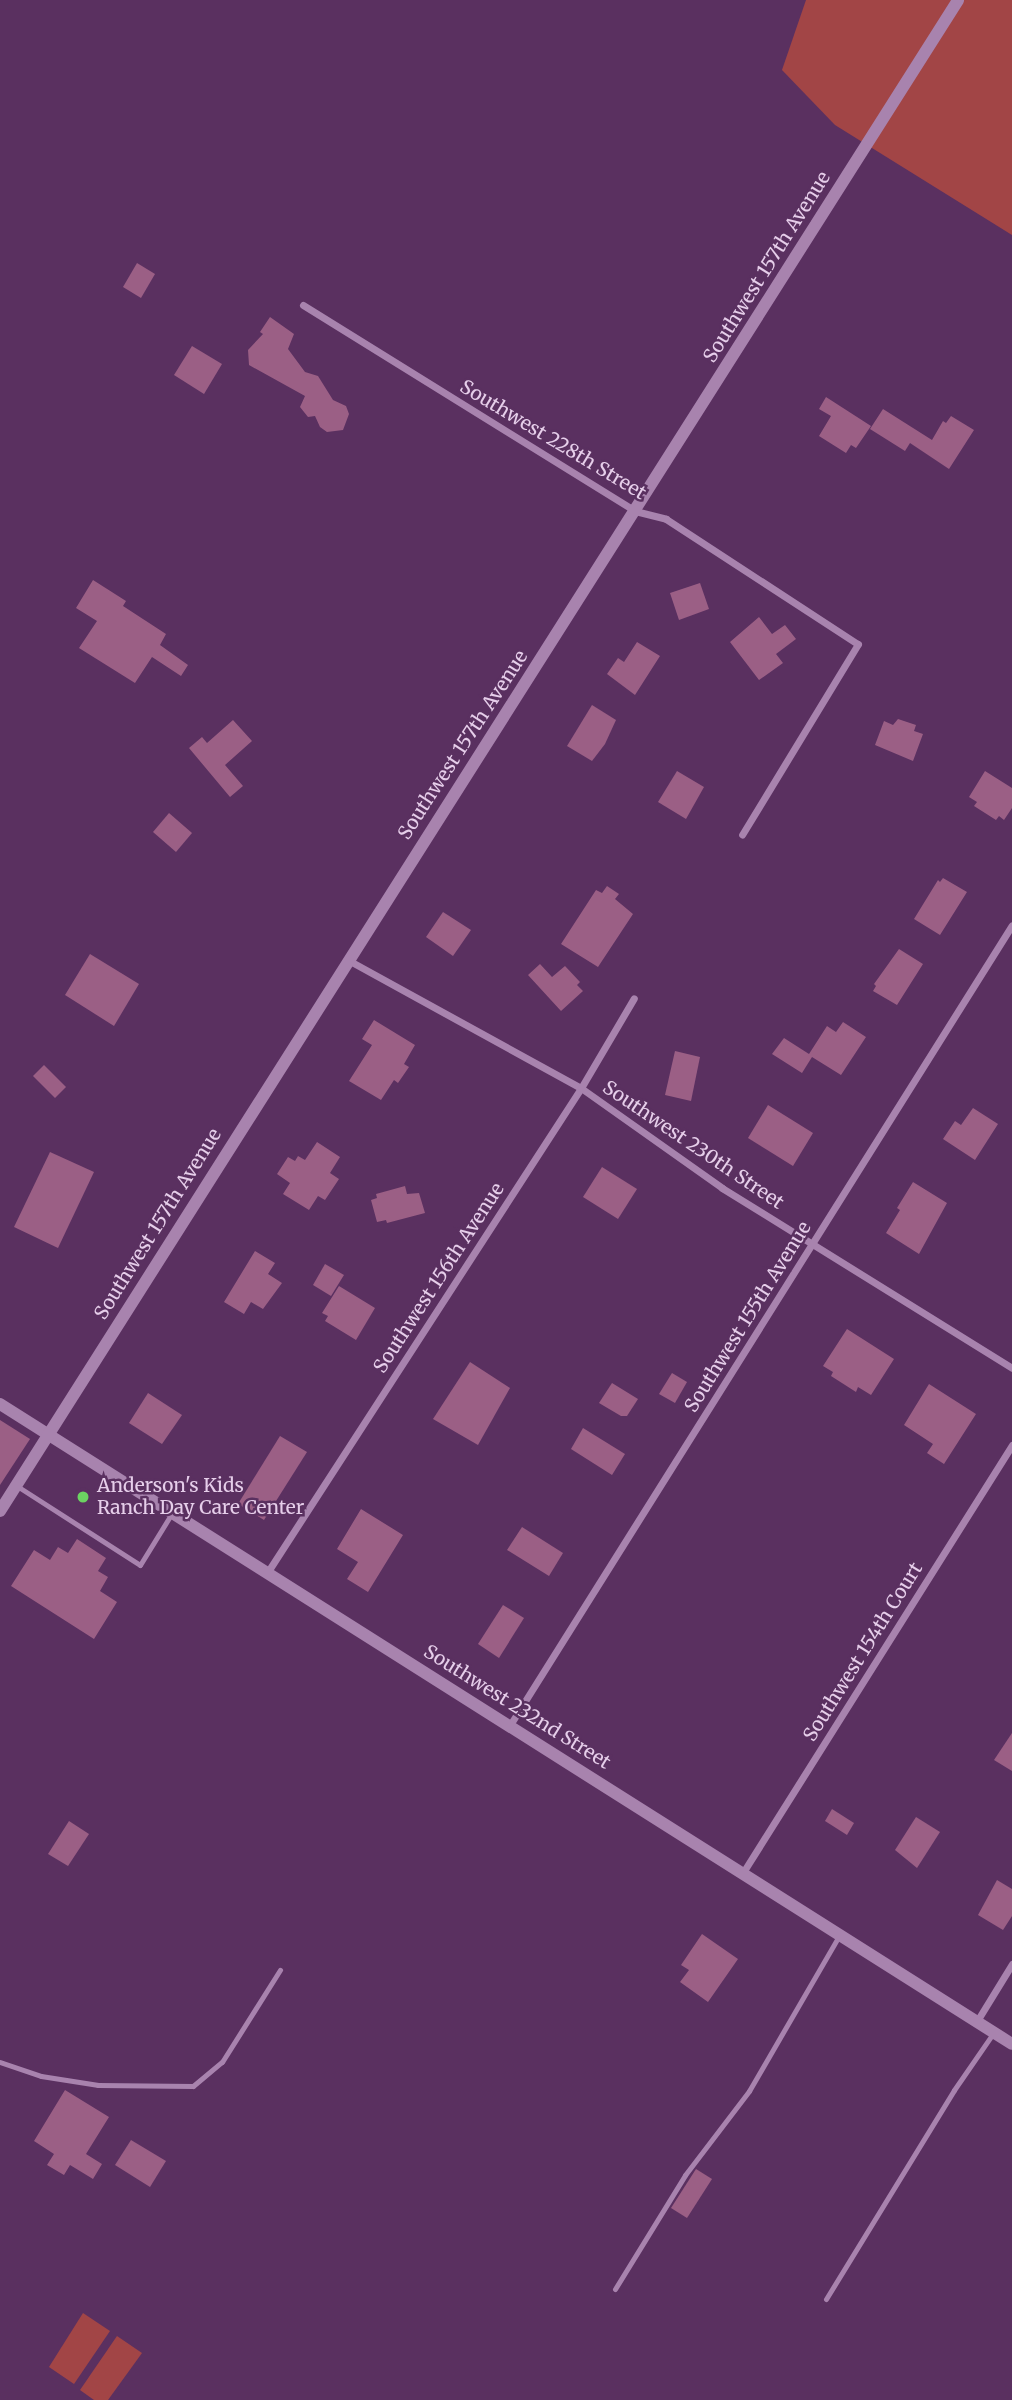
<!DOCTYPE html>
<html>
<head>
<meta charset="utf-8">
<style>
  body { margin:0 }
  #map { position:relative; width:1012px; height:2400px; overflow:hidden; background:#5a3060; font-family:Merriweather,serif }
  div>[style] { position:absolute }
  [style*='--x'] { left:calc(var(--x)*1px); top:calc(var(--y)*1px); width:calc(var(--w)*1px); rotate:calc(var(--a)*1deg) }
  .green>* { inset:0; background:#a24546 }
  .building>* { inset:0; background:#9b5f85 }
  .service>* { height:5px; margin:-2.5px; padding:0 2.5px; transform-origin:2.5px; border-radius:2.5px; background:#a883ae }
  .minor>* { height:7px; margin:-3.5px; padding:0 3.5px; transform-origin:3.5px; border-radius:3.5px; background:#a883ae }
  .tertiary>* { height:12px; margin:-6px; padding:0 6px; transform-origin:6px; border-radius:6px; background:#a883ae }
  .dots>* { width:19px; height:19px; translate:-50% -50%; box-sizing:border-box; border:4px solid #5a3060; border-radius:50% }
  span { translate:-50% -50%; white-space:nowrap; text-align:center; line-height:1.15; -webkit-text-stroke:5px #5a3060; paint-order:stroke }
  .street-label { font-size:19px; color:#e6ceea }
  .poi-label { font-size:19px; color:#e6ceea }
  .left { translate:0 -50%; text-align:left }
</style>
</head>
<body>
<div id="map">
  <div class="green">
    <i style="clip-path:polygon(806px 0,1012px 0,1012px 235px,835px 125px,782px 70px)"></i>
    <i style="clip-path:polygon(83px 2313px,110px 2331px,74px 2384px,49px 2367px)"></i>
    <i style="clip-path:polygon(117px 2336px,142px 2353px,108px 2400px,94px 2400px,80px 2390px)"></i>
  </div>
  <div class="building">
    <i style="clip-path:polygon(137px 263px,155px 274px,141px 298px,123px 287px)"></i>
    <i style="clip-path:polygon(270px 317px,294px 334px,288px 349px,305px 372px,318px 376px,333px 400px,346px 406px,349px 414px,343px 430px,327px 432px,320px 427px,315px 416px,308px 417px,300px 407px,305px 396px,249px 365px,248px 350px,263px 334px,260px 332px)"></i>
    <i style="clip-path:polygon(192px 346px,222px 364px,204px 394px,174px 375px)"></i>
    <i style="clip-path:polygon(826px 397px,871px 426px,856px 448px,851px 445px,846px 453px,819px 436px,831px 416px,819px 409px)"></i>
    <i style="clip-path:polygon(883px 409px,932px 440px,943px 421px,946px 423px,951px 416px,974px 430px,949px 469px,910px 443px,905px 451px,870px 429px)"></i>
    <i style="clip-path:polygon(93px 580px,126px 601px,123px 606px,166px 634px,160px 645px,188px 665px,181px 676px,152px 657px,135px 683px,79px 648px,97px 621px,76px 608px)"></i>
    <i style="clip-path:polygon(700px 583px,709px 609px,679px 620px,670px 593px)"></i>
    <i style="clip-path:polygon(759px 617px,772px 634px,785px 625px,796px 639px,776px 654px,783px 663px,759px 680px,730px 642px)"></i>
    <i style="clip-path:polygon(637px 642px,660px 656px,635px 695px,607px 674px,618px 658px,624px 662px)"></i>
    <i style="clip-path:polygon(592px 705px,616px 720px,605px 744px,592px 761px,567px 746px)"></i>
    <i style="clip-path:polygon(898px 719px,916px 725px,914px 731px,923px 734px,913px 761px,875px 745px,884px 721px,893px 725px)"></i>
    <i style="clip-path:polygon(233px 720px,252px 741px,225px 765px,243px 786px,230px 797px,189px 748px,202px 737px,207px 743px)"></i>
    <i style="clip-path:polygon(677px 771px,704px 787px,686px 819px,658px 802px)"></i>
    <i style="clip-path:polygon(985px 771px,1012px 788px,1012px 808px,1004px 820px,999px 816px,996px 820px,974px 806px,977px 802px,969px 797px)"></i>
    <i style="clip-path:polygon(169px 813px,192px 833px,176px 852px,153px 832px)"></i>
    <i style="clip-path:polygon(943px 878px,967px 892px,940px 935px,914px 919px,938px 880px,940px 882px)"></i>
    <i style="clip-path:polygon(607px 886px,619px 894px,615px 899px,633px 914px,598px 967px,561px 944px,596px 890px,602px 893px)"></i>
    <i style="clip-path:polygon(443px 912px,471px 930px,453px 956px,426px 937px)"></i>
    <i style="clip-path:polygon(899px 949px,923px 964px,897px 1005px,873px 991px,876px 986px,874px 984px)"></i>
    <i style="clip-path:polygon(90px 954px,139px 984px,114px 1026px,65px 995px)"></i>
    <i style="clip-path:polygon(540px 964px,552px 977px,565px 966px,580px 982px,577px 985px,583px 991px,561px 1011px,528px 975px)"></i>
    <i style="clip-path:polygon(374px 1020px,415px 1045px,404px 1064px,409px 1067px,398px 1083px,394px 1080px,381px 1100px,349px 1081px,372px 1045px,362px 1039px)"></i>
    <i style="clip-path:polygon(843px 1022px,866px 1037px,841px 1075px,812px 1057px,802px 1073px,772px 1054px,784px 1038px,809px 1054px,827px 1026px,836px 1032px)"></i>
    <i style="clip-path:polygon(675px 1051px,700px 1057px,691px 1101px,665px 1095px)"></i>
    <i style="clip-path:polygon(44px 1065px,66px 1087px,55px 1098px,33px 1076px)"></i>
    <i style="clip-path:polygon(768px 1105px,813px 1133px,793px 1166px,748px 1138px)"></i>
    <i style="clip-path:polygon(973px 1108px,998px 1124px,975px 1160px,943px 1139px,955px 1121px,961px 1125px)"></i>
    <i style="clip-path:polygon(317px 1142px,340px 1157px,330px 1173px,339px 1179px,325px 1200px,318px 1196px,309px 1210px,283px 1194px,290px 1183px,277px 1174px,288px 1157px,295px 1161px,298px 1156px,305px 1160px)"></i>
    <i style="clip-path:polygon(50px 1152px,94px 1172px,58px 1248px,14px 1227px)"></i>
    <i style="clip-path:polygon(602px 1167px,637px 1189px,618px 1219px,583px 1197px)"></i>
    <i style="clip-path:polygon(913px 1182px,947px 1203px,919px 1254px,886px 1233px,900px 1210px,897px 1208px)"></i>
    <i style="clip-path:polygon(405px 1186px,407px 1194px,419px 1193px,425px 1213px,387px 1223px,386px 1220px,377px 1222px,371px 1200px,377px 1198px,376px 1194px)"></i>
    <i style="clip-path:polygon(255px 1251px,275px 1263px,268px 1274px,282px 1283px,263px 1309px,251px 1302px,244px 1314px,224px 1302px)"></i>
    <i style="clip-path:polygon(325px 1264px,344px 1275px,331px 1296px,313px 1285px)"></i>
    <i style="clip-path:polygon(339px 1286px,375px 1308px,356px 1340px,325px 1321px,328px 1316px,322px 1313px)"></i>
    <i style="clip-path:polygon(847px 1329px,894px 1359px,871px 1395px,858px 1387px,856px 1392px,831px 1376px,833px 1372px,823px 1366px)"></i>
    <i style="clip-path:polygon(470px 1362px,510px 1388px,478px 1445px,433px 1419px)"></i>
    <i style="clip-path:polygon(672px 1373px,687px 1382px,675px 1403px,659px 1394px)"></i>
    <i style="clip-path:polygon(612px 1383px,638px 1399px,627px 1416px,621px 1416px,599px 1403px)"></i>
    <i style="clip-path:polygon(929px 1384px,976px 1414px,944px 1464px,927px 1453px,933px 1444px,904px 1425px)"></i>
    <i style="clip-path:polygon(148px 1393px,182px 1415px,162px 1444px,129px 1423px)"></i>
    <i style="clip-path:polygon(0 1420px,30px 1439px,0 1485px)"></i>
    <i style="clip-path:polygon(583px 1428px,625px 1454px,612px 1475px,571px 1449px)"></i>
    <i style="clip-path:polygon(280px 1436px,307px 1452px,264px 1520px,238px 1504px)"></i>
    <i style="clip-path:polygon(361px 1509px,403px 1535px,368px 1592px,347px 1579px,358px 1562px,337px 1549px)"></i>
    <i style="clip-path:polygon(522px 1527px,563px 1553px,549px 1576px,507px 1550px)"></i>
    <i style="clip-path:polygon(77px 1539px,106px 1558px,98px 1571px,108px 1577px,100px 1591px,117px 1602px,94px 1639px,11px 1586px,34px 1550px,50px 1560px,58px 1547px,68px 1553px)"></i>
    <i style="clip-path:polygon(503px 1605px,524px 1618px,499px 1658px,478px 1644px)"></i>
    <i style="clip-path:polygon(1012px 1733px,1012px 1771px,994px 1760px)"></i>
    <i style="clip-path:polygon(832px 1809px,854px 1823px,847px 1835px,825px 1821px)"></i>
    <i style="clip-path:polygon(916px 1817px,940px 1832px,917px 1868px,895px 1850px)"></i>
    <i style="clip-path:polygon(69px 1821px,89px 1834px,68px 1866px,48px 1854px)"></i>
    <i style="clip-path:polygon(997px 1880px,1012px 1889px,1012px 1916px,1003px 1930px,978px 1915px)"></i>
    <i style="clip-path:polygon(702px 1934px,738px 1959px,708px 2002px,680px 1982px,689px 1970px,681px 1965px)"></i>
    <i style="clip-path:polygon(65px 2090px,109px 2117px,86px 2154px,102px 2164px,93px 2179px,70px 2165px,64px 2175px,47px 2165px,54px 2154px,34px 2141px)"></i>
    <i style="clip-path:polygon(131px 2140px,166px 2161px,150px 2187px,115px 2165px)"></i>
    <i style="clip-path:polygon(696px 2169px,712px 2179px,687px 2218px,671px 2208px)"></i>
  </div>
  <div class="service">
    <i style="--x:17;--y:1486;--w:146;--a:32.7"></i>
    <i style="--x:140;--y:1565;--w:61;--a:-58.4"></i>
    <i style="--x:0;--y:2062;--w:43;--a:18.9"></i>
    <i style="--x:41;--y:2076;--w:58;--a:9"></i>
    <i style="--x:98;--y:2085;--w:95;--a:0.6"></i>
    <i style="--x:193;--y:2086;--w:38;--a:-40"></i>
    <i style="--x:222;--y:2062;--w:109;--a:-57.8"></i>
    <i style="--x:615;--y:2289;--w:134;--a:-58.4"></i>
    <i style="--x:685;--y:2175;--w:106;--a:-52.7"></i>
    <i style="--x:749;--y:2091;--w:179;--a:-59.9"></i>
    <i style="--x:826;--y:2299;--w:245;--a:-58.5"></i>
    <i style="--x:954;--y:2090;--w:70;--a:-55.4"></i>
  </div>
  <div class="minor">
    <i style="--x:303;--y:305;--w:391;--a:31.8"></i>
    <i style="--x:635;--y:511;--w:32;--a:14"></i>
    <i style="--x:666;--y:519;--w:229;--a:33.1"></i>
    <i style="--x:858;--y:644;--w:223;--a:121.3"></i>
    <i style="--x:348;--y:960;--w:266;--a:28.8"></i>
    <i style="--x:581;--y:1088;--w:173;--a:35.3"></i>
    <i style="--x:722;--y:1188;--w:341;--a:31.8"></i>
    <i style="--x:267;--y:1573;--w:578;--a:-57.08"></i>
    <i style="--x:581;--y:1088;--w:104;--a:-59.5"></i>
    <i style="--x:510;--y:1725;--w:944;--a:-57.89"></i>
    <i style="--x:742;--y:1874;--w:507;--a:-57.81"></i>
    <i style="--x:977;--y:2021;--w:67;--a:-58.4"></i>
  </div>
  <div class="tertiary">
    <i style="--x:0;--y:1404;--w:1197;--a:32.31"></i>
    <i style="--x:0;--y:1511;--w:1789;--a:-57.62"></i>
  </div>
  <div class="dots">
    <i style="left:83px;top:1497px;background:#6cd362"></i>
  </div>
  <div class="street-label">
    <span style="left:767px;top:267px;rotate:-58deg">Southwest 157th Avenue</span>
    <span style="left:553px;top:440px;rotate:31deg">Southwest 228th Street</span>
    <span style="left:463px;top:745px;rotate:-57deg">Southwest 157th Avenue</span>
    <span style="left:693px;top:1145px;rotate:34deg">Southwest 230th Street</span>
    <span style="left:158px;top:1224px;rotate:-58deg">Southwest 157th Avenue</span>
    <span style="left:439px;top:1278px;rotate:-57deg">Southwest 156th Avenue</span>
    <span style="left:748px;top:1317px;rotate:-58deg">Southwest 155th Avenue</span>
    <span style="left:863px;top:1652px;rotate:-58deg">Southwest 154th Court</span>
    <span style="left:517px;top:1707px;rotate:32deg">Southwest 232nd Street</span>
  </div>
  <div class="poi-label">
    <span class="left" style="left:97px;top:1497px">Anderson's Kids<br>Ranch Day Care Center</span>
  </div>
</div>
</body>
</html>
